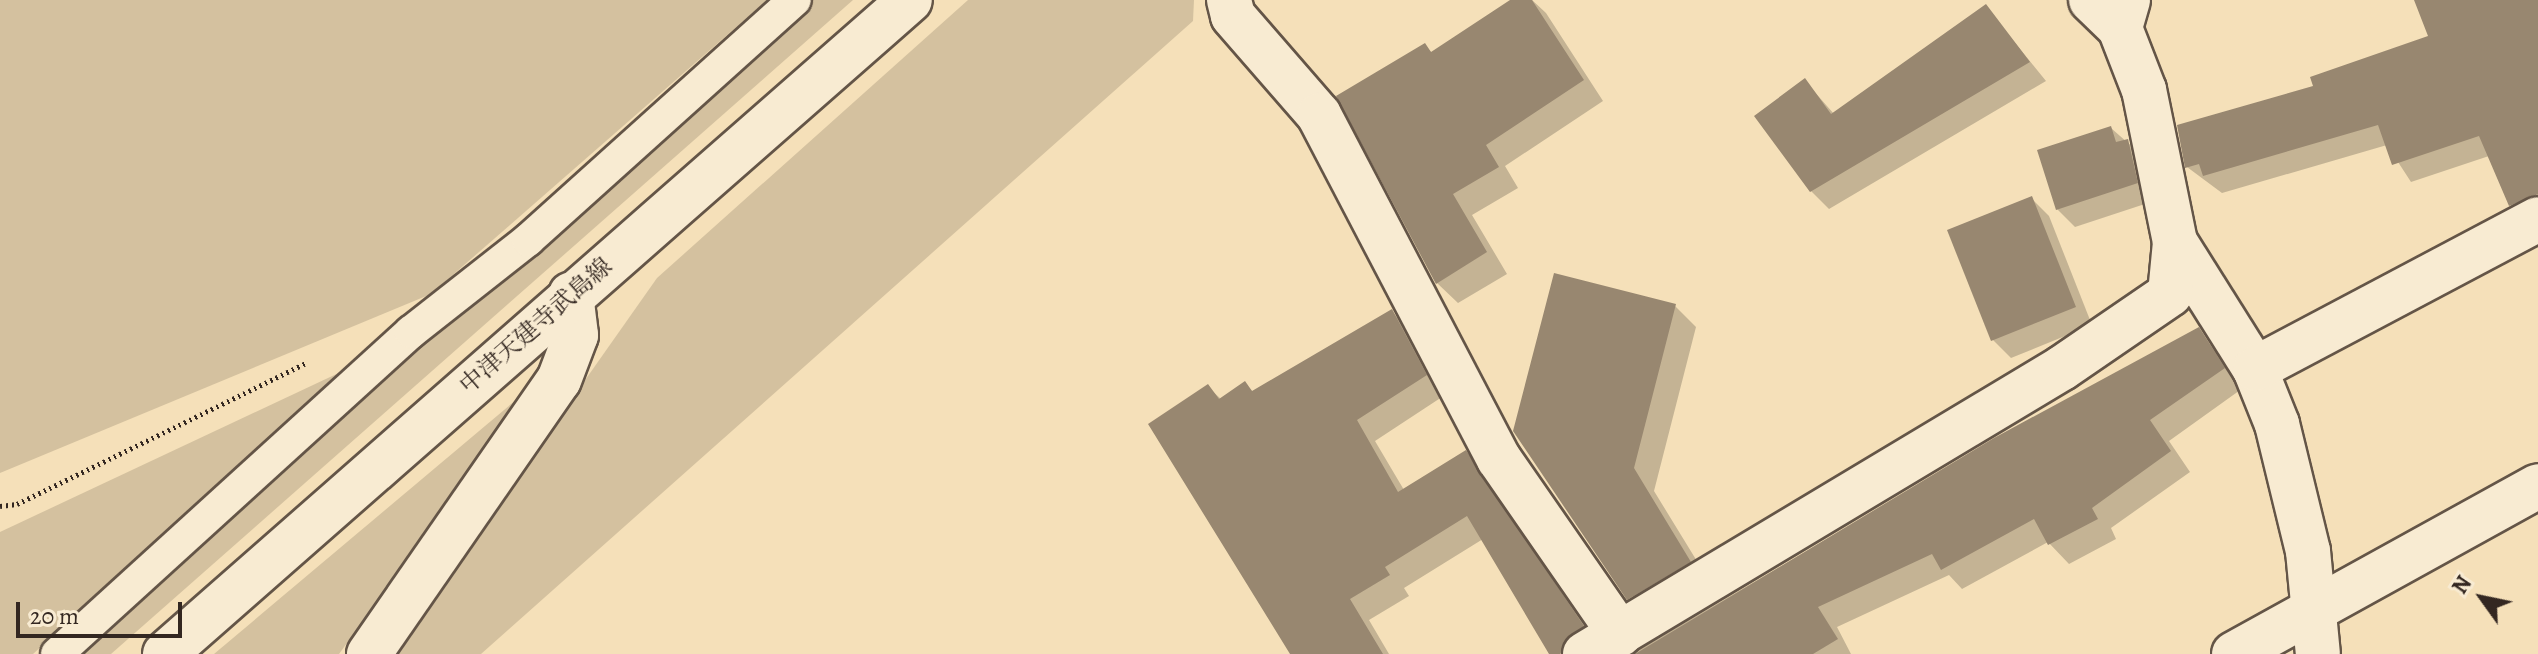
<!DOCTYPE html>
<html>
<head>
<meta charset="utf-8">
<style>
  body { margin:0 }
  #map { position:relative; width:2538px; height:654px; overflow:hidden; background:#f5e0b9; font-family:Alegreya,"Noto Serif JP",serif }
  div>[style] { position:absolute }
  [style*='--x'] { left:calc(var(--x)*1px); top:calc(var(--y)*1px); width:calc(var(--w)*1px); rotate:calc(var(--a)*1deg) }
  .green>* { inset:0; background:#d4c19f }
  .shadow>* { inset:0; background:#0003 }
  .building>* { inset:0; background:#988770 }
  .path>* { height:5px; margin-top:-2.5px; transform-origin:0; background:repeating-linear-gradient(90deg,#332721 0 2px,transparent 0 6px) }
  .roads { filter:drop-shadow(2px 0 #645547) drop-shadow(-2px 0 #645547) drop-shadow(0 2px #645547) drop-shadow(0 -2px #645547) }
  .service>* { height:32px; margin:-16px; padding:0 16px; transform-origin:16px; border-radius:16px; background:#f8ebd2 }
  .minor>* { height:44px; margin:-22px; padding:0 22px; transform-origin:22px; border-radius:22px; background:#f8ebd2 }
  .secondary>* { height:44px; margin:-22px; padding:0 22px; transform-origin:22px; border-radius:22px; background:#f8ebd2 }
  span { translate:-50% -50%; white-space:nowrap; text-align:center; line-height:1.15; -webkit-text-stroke:6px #f8ebd2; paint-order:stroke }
  .street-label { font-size:24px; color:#332721 }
  .north { position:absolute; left:2442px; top:558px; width:80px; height:80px; -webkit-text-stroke:6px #f8ebd2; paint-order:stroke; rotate:303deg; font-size:22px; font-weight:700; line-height:32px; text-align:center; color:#332721 }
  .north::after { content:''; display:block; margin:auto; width:28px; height:36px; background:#332721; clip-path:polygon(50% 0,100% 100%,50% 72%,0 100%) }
  .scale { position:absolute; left:16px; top:602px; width:166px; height:36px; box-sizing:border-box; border:4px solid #332721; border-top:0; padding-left:10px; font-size:24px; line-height:28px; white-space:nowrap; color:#332721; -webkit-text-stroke:6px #f8ebd2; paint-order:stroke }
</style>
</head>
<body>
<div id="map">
  <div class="green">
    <i style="clip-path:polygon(0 0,767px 0,431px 294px,0 473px)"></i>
    <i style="clip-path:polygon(807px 0,853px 0,111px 654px,80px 654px)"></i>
    <i style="clip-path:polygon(968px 0,1194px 0,1193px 21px,481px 654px,392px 654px,657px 278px)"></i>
    <i style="clip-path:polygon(345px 370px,33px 654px,0 654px,0 532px)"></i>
    <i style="clip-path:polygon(542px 378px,339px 654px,214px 654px)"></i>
  </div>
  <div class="shadow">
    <i style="clip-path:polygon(1513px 0,1532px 0,1546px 13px,1603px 101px,1505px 166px,1518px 188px,1472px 215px,1507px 274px,1458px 303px,1437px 283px,1425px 46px,1432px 53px)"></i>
    <i style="clip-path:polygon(2435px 0,2538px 0,2538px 218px,2528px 222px,2510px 205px,2489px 156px,2411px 182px,2387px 145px,2222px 193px,2187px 167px,2316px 88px,2431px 38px)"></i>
    <i style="clip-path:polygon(1986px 7px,2046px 81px,1829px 209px,1811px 191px,1805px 81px,1834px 114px)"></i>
    <i style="clip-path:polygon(2111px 128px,2146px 159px,2154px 201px,2075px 227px,2057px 209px)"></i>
    <i style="clip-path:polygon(2031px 198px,2049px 216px,2092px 325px,2011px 358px,1993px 340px)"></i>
    <i style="clip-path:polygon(1675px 306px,1696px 327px,1654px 491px,1711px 584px,1650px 620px,1515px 431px)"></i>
    <i style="clip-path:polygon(1392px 312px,1412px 332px,1445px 395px,1375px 441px,1404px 490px,1466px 452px,1602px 646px,1593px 654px,1552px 654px,1483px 539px,1404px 588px,1409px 596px,1369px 620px,1389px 654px,1291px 654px,1208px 387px,1222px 400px,1245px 384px,1254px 393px)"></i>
    <i style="clip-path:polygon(2199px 330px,2243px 388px,2169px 441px,2190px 472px,2111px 528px,2116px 539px,2069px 564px,2048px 542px,1962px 589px,1949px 575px,1837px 627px,1851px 654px,1632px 654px,1995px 440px)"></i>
  </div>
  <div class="building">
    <i style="clip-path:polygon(1510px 0,1532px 0,1584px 80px,1486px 145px,1499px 167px,1453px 194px,1487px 252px,1436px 284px,1336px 96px,1425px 43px,1431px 52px)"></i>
    <i style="clip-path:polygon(2414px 0,2538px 0,2538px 194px,2509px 206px,2479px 136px,2392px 165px,2378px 125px,2203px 176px,2199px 164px,2185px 168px,2177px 125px,2313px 86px,2310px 77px,2428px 36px)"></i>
    <i style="clip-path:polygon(1986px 4px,2030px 62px,1810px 192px,1754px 116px,1805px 78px,1831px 114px)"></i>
    <i style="clip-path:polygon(2111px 126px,2116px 142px,2128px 139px,2138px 183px,2056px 210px,2037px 150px)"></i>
    <i style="clip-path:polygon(2032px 196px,2076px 307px,1991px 341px,1947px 230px)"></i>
    <i style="clip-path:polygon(1554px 273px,1676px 304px,1634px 468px,1691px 562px,1627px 600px,1513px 431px)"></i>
    <i style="clip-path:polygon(1392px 309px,1427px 375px,1357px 420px,1398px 492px,1466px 450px,1584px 626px,1560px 654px,1549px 654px,1467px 516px,1385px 567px,1390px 575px,1350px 599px,1383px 654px,1290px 654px,1148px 424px,1208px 384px,1219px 399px,1245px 381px,1252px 391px)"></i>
    <i style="clip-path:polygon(2199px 327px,2225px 368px,2150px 420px,2171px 451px,2092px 508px,2098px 519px,2048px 545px,2034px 519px,1941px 570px,1932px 554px,1818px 607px,1838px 639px,1813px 654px,1635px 654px,1994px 438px)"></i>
  </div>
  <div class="path">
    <i style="--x:0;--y:506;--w:17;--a:-7"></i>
    <i style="--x:17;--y:504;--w:322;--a:-26"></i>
  </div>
  <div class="roads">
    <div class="service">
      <i style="--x:57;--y:654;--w:479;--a:-42.3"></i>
      <i style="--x:411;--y:332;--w:149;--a:-38.2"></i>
      <i style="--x:528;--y:240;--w:359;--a:-42"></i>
    </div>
    <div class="minor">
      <i style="--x:1229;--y:0;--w:16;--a:76"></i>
      <i style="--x:1233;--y:16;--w:131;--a:49"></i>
      <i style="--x:1319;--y:115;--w:388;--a:62.4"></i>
      <i style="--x:1499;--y:459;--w:213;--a:55.3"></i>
      <i style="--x:2091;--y:0;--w:40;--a:44"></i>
      <i style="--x:2175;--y:242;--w:150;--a:57.8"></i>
      <i style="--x:2255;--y:369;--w:59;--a:68.2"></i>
      <i style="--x:2277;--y:424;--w:131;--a:76.3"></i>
      <i style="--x:2308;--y:551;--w:103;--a:84.5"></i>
      <i style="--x:2255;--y:369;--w:320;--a:-27.9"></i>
      <i style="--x:369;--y:654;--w:333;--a:-55.3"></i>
      <i style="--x:559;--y:380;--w:48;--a:-69.3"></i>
      <i style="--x:576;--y:335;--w:41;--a:-97"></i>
      <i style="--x:1585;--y:654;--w:556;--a:-30.95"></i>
      <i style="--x:2062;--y:368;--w:131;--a:-34.4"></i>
      <i style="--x:2170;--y:294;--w:52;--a:-84.5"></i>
      <i style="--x:2175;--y:242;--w:155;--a:-101.5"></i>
      <i style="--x:2144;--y:90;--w:66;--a:-111.2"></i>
      <i style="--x:2120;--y:28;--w:29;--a:-74"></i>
      <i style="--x:2234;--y:654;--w:347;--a:-28.9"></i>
    </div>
    <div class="secondary">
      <i style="--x:165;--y:654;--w:991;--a:-41.28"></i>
    </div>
  </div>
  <div class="street-label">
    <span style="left:536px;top:326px;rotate:-41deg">中津天建寺武島線</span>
  </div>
  <div class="north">N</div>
  <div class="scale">20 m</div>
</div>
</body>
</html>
